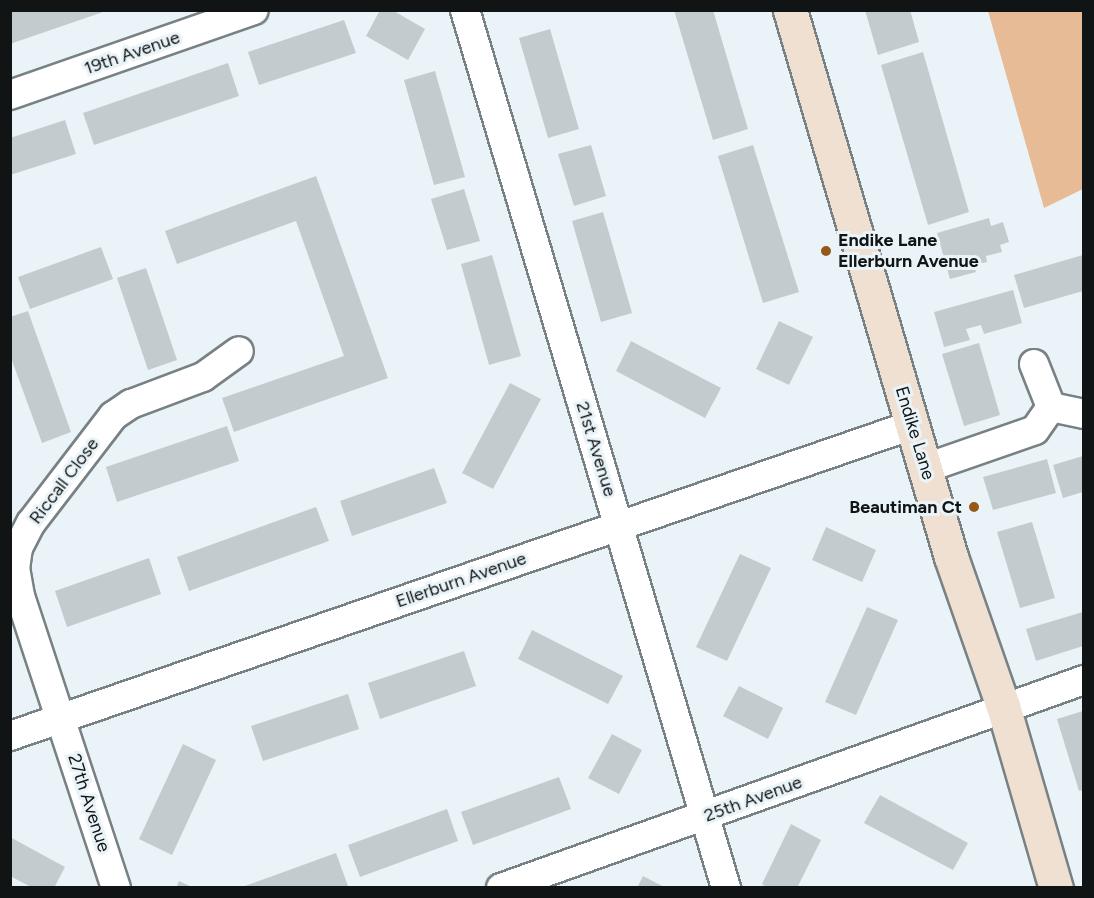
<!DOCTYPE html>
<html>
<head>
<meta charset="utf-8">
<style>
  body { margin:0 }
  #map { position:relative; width:1094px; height:898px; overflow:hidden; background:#eaf4f8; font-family:Figtree,sans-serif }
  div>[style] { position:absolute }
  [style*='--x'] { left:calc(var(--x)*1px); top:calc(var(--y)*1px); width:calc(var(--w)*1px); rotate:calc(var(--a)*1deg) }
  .green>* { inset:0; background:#e6bb96 }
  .building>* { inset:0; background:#c2cccf }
  .roads { filter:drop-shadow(2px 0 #788184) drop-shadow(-2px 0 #788184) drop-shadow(0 2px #788184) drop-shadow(0 -2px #788184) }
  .street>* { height:28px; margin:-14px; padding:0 14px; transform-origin:14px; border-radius:14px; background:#fff }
  .secondary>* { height:33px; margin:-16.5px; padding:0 16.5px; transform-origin:16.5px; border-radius:16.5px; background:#f0e0d1 }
  .dots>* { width:16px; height:16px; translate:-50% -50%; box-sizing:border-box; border:3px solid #eaf4f8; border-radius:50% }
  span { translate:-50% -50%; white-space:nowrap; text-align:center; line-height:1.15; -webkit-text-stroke:6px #eaf4f8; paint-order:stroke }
  .street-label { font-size:18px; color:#101415 }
  .poi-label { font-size:18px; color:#101415; font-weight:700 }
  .left { translate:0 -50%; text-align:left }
  .right { translate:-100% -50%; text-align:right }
  .frame { position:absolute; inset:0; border:12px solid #101415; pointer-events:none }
</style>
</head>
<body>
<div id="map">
  <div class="green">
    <i style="clip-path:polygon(988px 11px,1083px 11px,1083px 189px,1044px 208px)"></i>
  </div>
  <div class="building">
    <i style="clip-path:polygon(10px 10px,106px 10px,106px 11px,10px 44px)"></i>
    <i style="clip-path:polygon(380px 10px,392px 10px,425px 29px,408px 60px,366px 36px)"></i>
    <i style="clip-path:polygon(674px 10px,713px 10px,748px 129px,713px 140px)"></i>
    <i style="clip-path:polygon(865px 10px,910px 10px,919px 42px,878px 55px)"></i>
    <i style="clip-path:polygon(344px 20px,356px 53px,259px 85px,248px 52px)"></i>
    <i style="clip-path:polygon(550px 29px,579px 129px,548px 138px,519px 38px)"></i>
    <i style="clip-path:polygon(923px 52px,969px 212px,928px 225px,881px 65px)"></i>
    <i style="clip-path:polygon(228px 63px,239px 96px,94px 145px,83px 113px)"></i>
    <i style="clip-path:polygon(435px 71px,465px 177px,434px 185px,404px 80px)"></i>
    <i style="clip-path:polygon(65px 120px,76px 154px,10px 175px,10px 138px)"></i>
    <i style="clip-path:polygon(591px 145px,606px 196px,574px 206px,558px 154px)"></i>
    <i style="clip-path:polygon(753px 145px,799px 292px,763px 303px,718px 156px)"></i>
    <i style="clip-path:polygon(316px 176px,388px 378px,234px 432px,222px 398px,344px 356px,296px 221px,177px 264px,165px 231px)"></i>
    <i style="clip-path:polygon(464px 189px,480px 241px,447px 250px,431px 199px)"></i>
    <i style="clip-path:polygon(603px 212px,632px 313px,601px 322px,572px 221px)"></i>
    <i style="clip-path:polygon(989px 218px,991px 226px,1003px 222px,1009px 242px,1000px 245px,1002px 252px,986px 256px,987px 262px,974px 265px,976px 272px,950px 279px,937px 233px)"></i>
    <i style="clip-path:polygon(101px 247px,113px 279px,30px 309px,18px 277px)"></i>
    <i style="clip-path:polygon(492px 255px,521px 356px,489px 365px,461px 264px)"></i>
    <i style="clip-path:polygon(1083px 255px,1083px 291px,1024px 308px,1014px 275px)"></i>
    <i style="clip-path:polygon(146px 268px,177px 360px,148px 370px,117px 278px)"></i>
    <i style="clip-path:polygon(1013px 290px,1022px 323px,984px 334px,981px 325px,966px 329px,970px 340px,944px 347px,934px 312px)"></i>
    <i style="clip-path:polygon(28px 311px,71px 432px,42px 443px,10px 355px,10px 317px)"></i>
    <i style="clip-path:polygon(779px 321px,813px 337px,789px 385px,756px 369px)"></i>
    <i style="clip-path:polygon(631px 341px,721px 388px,705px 418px,616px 371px)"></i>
    <i style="clip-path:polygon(979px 343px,1000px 415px,964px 426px,942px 354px)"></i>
    <i style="clip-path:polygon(510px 383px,541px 399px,493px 489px,462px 473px)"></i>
    <i style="clip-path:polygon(227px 426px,239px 461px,117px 502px,106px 467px)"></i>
    <i style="clip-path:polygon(1083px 456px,1083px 492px,1063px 498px,1053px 465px)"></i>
    <i style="clip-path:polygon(1047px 459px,1056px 493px,993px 510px,983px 477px)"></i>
    <i style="clip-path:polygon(434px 468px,447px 503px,352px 536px,340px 501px)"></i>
    <i style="clip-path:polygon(316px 507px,329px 541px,189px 591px,177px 557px)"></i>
    <i style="clip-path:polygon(1032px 522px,1055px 598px,1020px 608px,997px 532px)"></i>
    <i style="clip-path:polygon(826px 527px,876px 550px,862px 582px,812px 560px)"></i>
    <i style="clip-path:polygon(740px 554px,771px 568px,727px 661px,696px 647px)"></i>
    <i style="clip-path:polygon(149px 558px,161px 594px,67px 627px,55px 591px)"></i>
    <i style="clip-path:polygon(867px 607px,898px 620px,856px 715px,825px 702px)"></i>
    <i style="clip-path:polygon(1083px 612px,1083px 646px,1036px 661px,1026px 629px)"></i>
    <i style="clip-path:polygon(532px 630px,623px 676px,608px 704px,518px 659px)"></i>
    <i style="clip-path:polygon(464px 651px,476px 686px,380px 719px,368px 683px)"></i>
    <i style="clip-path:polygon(739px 686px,783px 708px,768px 739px,723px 716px)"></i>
    <i style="clip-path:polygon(348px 694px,359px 729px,263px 761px,251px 726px)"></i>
    <i style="clip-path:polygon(1083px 711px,1083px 790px,1079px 791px,1057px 719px)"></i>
    <i style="clip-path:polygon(612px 734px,642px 750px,619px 794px,588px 778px)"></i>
    <i style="clip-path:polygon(183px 744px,216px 760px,172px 855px,139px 839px)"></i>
    <i style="clip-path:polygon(559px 777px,571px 809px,473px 845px,461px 812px)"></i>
    <i style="clip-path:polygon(880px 795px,968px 843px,953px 870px,864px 823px)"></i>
    <i style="clip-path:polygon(447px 809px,458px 841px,360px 877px,348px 845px)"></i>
    <i style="clip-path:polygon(791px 824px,821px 840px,797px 888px,767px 888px,762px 884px)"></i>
    <i style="clip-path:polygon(10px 837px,65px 867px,54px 888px,33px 888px,10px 876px)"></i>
    <i style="clip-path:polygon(336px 853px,348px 886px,243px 888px,242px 887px)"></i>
    <i style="clip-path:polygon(643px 876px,666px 888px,637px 888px)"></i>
    <i style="clip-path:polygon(179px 881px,194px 888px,176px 888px)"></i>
  </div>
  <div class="roads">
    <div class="street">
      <i style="--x:465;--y:10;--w:916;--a:73.44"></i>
      <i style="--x:10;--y:95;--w:258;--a:-19.2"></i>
      <i style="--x:1034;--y:364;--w:46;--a:68.4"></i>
      <i style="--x:1051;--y:407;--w:34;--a:12"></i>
      <i style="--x:926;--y:468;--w:115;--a:-19.2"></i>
      <i style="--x:1035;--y:430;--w:28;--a:-55"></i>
      <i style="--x:10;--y:736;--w:954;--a:-19.02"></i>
      <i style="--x:116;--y:888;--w:307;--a:-108.2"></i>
      <i style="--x:20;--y:596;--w:27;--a:-100"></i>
      <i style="--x:15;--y:569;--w:21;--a:-82"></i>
      <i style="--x:18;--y:548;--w:28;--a:-63"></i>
      <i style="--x:31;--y:523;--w:135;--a:-52.5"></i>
      <i style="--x:113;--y:416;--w:22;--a:-34"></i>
      <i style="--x:131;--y:404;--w:77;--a:-20.6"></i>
      <i style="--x:203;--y:377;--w:44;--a:-35.8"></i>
      <i style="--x:501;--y:888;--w:619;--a:-19.64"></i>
    </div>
    <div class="secondary">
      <i style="--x:790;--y:10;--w:570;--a:73.6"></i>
      <i style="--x:951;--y:557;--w:158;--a:70.8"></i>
      <i style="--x:1003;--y:706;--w:190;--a:73.8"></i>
    </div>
  </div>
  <div class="dots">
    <i style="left:826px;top:251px;background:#945819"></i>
    <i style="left:974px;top:507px;background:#945819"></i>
  </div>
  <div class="street-label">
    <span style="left:132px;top:53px;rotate:-19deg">19th Avenue</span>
    <span style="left:915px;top:433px;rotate:73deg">Endike Lane</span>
    <span style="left:596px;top:449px;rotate:73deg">21st Avenue</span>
    <span style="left:64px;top:481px;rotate:-53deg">Riccall Close</span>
    <span style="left:461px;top:580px;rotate:-19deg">Ellerburn Avenue</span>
    <span style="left:753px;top:799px;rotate:-20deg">25th Avenue</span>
    <span style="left:89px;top:803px;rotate:72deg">27th Avenue</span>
  </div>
  <div class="poi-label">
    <span class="left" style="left:838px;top:251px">Endike Lane<br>Ellerburn Avenue</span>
    <span class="right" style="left:962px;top:507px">Beautiman Ct</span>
  </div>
  <div class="frame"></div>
</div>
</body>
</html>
